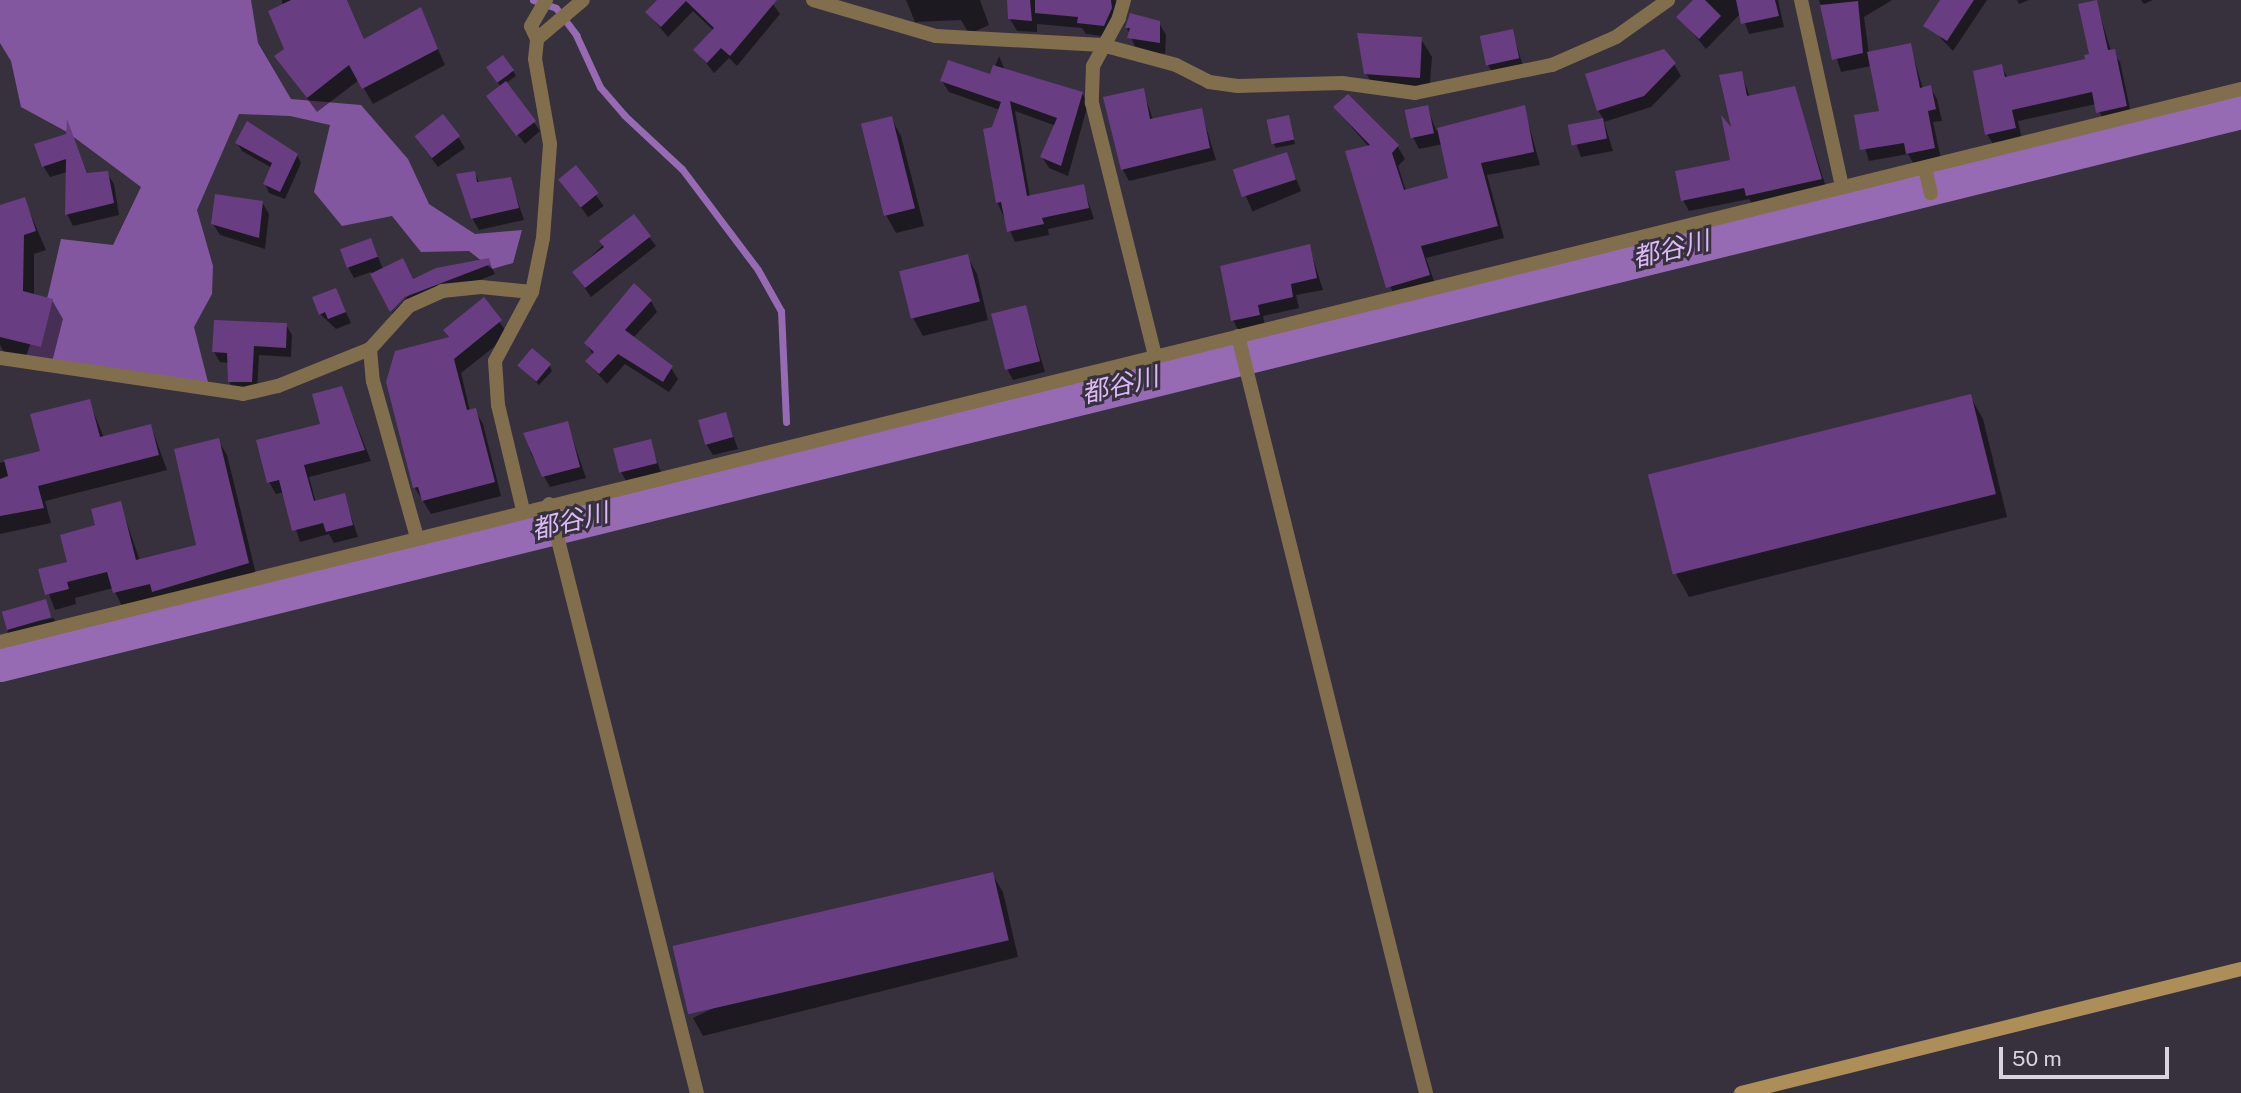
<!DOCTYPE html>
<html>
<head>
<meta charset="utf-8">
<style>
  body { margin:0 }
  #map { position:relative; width:2241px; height:1093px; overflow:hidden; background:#37303d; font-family:"Public Sans","Noto Sans JP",sans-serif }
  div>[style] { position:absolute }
  .forest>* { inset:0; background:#8357a0 }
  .shadow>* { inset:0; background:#0007; transform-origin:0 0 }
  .stream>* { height:7px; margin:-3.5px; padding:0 3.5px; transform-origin:3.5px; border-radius:3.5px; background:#976ab4 }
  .river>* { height:40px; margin:-20px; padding:0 20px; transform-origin:20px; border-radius:20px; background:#976ab4 }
  .building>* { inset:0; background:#683d82; transform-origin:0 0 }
  .street>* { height:14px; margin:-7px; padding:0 7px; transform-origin:7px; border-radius:7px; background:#816e4d }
  .secondary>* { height:14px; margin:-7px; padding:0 7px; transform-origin:7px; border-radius:7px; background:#ad8e58 }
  span { translate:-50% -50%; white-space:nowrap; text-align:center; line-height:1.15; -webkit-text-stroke:6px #37303d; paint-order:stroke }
  .water-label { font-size:26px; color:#dbb9f4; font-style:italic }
  .scale { position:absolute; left:1999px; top:1047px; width:170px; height:32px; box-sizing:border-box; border:4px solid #d8d3dc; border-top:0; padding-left:9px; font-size:21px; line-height:24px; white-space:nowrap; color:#d8d3dc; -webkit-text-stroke:5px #37303d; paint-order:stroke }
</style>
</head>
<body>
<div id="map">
  <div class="forest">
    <i style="clip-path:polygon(0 0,251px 0,258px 43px,291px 99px,361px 105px,408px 159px,429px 204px,475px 234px,522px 230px,513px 263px,492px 269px,469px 251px,421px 252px,392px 216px,342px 226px,314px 192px,330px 125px,290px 116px,239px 114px,197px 210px,213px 266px,212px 294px,194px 327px,210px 390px,25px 359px,48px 295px,61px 239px,113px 245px,141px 187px,67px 132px,21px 107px,11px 61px,0 43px)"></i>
  </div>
  <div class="shadow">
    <i style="clip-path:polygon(282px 0,347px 0,365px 41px,420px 9px,445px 65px,373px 104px,359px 80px,317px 112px,277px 57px,287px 49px)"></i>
    <i style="clip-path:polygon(660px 0,770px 0,780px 14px,737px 66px,729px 58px,714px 73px,696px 50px,714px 31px,693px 11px,668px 37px,648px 13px)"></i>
    <i style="clip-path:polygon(906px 0,980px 0,989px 25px,969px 34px,961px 20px,915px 22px)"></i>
    <i style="clip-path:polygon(1008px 0,1115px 0,1118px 4px,1110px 37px,1086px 34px,1082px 28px,1037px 24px,1037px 32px,1017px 31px,1010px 19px)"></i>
    <i style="clip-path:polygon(1695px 0,1778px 0,1784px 27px,1749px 34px,1741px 13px,1706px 49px,1679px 17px)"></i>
    <i style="clip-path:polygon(1819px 0,1892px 0,1864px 17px,1869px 54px,1910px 45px,1923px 89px,1930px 87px,1937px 99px,1942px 121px,1933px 122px,1941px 159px,1914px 164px,1908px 154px,1869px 161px,1856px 117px,1881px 112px,1871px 66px,1841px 72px)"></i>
    <i style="clip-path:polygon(1942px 0,1987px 0,1953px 51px,1936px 33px)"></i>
    <i style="clip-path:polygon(2017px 0,2029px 0,2019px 4px)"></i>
    <i style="clip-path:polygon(2141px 0,2153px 0,2144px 4px)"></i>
    <i style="clip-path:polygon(2096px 2px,2111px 51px,2120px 62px,2132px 118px,2105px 124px,2096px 104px,2018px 121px,2022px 140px,1994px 146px,1987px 134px,2001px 66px,2008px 78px,2087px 61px,2092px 55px)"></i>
    <i style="clip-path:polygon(1159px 23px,1166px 35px,1165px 54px,1136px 49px,1127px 28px)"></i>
    <i style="clip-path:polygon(1512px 31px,1524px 69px,1494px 76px,1488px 65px)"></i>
    <i style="clip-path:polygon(1421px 39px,1432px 57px,1429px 95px,1376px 91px,1366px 73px)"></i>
    <i style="clip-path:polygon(999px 56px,1014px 93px,1082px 93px,1088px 104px,1068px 176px,1049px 168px,1042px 157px,1056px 126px,1015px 111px,1030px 197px,1083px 186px,1094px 219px,1048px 229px,1049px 235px,1015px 242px,997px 202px,993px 129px,1000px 110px,949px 92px,942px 81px,991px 77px)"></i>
    <i style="clip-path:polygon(1674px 64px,1681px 76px,1651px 107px,1604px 122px,1613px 151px,1581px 157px,1570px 127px,1604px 120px,1598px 110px)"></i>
    <i style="clip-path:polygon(513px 71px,516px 76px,506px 83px,540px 131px,525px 144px,488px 97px,501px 87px,491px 73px)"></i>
    <i style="clip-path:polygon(1741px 73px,1750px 97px,1794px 88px,1827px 190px,1754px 207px,1749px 199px,1689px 211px,1683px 200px,1732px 161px)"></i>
    <i style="clip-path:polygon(1143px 90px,1153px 120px,1201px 110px,1216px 160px,1129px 181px,1123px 170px)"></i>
    <i style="clip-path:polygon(1348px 96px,1398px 147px,1405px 159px,1398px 166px,1406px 191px,1450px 179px,1443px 144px,1419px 149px,1413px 137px,1427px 107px,1436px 130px,1524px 107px,1540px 165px,1487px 175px,1504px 238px,1426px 258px,1436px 287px,1395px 300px,1347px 153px,1369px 147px,1335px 108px)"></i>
    <i style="clip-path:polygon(1288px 117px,1295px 144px,1276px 148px,1273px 143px)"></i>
    <i style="clip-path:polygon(891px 118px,901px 136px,924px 226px,896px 233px,886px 215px)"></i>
    <i style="clip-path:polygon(68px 126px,88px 174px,107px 173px,114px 184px,119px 215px,73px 226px,67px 214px,67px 172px,50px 177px,43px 166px,68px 135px)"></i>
    <i style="clip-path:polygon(458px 137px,465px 148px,438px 167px,423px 147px)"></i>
    <i style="clip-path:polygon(237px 143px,297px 155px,301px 163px,285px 199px,269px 193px,265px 184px,272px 168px,242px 151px)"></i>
    <i style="left:1286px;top:155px;width:39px;height:53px;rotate:67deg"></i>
    <i style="left:576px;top:168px;width:47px;height:19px;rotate:54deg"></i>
    <i style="clip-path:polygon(474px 172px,480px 184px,510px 179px,524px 220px,479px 230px,472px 218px)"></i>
    <i style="clip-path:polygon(24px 199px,46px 250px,34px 254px,34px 295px,52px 300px,63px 319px,51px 366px,5px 354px,0 345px,0 207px)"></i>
    <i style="clip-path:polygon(262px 202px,269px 214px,265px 249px,220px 235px,213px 224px)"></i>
    <i style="clip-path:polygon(633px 216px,656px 246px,591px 297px,574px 273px)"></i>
    <i style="clip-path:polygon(371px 240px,383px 269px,413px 281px,488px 260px,495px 274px,411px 307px,397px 321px,392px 313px,412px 292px,390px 309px,371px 272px,354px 278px,348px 267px)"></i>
    <i style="clip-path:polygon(1309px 246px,1323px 290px,1296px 295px,1299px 308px,1263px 316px,1265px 326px,1239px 332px,1233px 320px)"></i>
    <i style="clip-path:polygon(967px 256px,977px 274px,988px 320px,923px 336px,913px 318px)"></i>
    <i style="clip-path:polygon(483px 300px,509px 335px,461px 373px,470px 411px,475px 410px,483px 424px,501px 496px,431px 514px,415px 488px,450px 339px,445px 331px)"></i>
    <i style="clip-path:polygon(651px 301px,657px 312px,633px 338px,671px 368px,678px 379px,669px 392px,625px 364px,607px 384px,587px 362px,593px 355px,586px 343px)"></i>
    <i style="clip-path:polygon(341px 302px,351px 323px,336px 329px,320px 314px)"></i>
    <i style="clip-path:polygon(1025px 307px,1045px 372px,1013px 380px,1007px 369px)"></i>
    <i style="clip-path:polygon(286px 325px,292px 335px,291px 357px,259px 355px,257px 392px,235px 392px,229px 381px,229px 363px,220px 362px,214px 352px)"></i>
    <i style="clip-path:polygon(519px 365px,549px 365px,552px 371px,539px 385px)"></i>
    <i style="clip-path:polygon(342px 389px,371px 461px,309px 477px,316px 503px,344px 495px,358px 537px,334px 543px,329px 534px,300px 542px,284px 492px,276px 494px,269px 482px,322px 426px)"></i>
    <i style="clip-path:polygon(1970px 396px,1983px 419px,2007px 517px,1689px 597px,1676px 574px)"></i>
    <i style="clip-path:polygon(89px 401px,104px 438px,151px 426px,167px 470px,45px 501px,51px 523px,0 534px,0 463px,42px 452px)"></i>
    <i style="clip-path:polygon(725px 414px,738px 449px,713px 455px,706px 444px)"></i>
    <i style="clip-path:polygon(567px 423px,586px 478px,550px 487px,531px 454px,526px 434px)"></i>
    <i style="clip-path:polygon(218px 440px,227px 455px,257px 578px,123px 608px,113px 588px,75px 598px,76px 604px,55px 610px,40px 570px,69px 563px,120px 503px,140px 561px,199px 547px)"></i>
    <i style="clip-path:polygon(650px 442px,662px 475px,628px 484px,621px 472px)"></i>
    <i style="left:54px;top:618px;width:11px;height:48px;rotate:80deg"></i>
    <i style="clip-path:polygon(992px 874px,1003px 892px,1018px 957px,703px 1036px,693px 1018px)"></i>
  </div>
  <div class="stream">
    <i style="left:533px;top:0;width:24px;rotate:19deg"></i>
    <i style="left:556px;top:8px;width:34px;rotate:53deg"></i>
    <i style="left:576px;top:35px;width:57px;rotate:65.2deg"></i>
    <i style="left:600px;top:87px;width:37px;rotate:49deg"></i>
    <i style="left:624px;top:115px;width:79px;rotate:43deg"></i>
    <i style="left:682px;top:169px;width:126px;rotate:53deg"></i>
    <i style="left:758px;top:270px;width:47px;rotate:60.7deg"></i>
    <i style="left:781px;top:311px;width:111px;rotate:87.4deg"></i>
  </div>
  <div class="river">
    <i style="left:0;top:662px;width:2308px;rotate:-13.86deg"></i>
  </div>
  <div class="building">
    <i style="clip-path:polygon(291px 0,347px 0,364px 39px,421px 7px,438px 49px,362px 89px,349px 65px,307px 98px,274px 56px,284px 49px,268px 11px)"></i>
    <i style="clip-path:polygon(657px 0,777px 0,730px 56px,721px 48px,707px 63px,693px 50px,714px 28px,686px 1px,661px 27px,645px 12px)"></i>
    <i style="clip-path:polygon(1007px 0,1030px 0,1032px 21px,1008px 19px)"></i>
    <i style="clip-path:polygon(1035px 0,1111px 0,1112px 8px,1104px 26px,1077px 23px,1078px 17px,1035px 13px)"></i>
    <i style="clip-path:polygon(1693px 0,1705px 0,1721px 16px,1699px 39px,1676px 17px)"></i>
    <i style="clip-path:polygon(1736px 0,1775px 0,1779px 16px,1741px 24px)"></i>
    <i style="clip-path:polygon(1940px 0,1974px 0,1947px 41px,1923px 26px)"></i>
    <i style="clip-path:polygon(2097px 0,2108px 50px,2115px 49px,2127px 106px,2096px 113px,2092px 92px,2012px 110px,2016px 128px,1985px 135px,1973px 71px,2002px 64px,2005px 77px,2085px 59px,2084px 55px,2089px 54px,2078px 4px)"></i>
    <i style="clip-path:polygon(1858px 1px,1863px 53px,1832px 60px,1820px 5px)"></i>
    <i style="clip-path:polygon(1130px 13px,1160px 21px,1160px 43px,1127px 38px,1130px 28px,1125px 28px)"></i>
    <i style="left:1513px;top:29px;width:30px;height:34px;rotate:78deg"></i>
    <i style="clip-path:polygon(1357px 33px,1422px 37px,1420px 78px,1364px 74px)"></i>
    <i style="clip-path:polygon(1911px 43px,1920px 88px,1931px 85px,1936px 109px,1928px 111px,1935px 148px,1906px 154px,1904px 143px,1860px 150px,1854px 115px,1879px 111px,1867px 52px)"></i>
    <i style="clip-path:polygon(1664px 49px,1676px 63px,1644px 96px,1597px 111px,1585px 74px)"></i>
    <i style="left:503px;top:55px;width:19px;height:21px;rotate:54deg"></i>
    <i style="clip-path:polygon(948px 60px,990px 74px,993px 65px,1083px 92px,1061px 166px,1040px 157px,1057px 118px,1010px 101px,1027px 196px,1084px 184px,1089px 208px,1042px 218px,1044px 224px,1007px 232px,1001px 202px,996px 203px,983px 129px,992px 127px,1001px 102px,940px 81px)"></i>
    <i style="clip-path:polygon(1742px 71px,1747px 96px,1795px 86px,1822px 179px,1746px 196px,1744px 188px,1681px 201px,1675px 171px,1730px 160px,1721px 115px,1731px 127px,1719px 75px)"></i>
    <i style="left:506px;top:81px;width:50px;height:25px;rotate:53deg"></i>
    <i style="clip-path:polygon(1144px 88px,1150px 119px,1202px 108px,1210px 148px,1121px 170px,1103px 97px)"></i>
    <i style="clip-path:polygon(1348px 94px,1399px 145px,1392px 153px,1404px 190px,1448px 178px,1437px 128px,1525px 105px,1534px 152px,1481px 163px,1498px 226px,1421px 246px,1430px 275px,1386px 288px,1345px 151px,1370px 145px,1333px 107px)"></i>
    <i style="left:1428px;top:105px;width:29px;height:24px;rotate:78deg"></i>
    <i style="left:443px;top:114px;width:28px;height:36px;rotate:52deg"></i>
    <i style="left:1289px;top:115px;width:25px;height:23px;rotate:78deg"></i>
    <i style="left:892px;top:116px;width:95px;height:32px;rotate:76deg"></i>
    <i style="left:1603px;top:118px;width:21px;height:36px;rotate:79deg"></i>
    <i style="clip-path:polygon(67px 119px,87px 173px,108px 171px,114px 203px,65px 215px,66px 159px,42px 167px,34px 144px,66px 134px)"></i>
    <i style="clip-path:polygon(247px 121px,298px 154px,280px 192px,263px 184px,272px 163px,235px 143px)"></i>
    <i style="left:1287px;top:152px;width:29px;height:57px;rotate:72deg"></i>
    <i style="left:576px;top:165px;width:36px;height:23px;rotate:51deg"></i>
    <i style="clip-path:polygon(475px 171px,477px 182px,511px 177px,519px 208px,471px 219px,456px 174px)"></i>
    <i style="clip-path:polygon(215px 194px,263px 201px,259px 238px,211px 224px)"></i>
    <i style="clip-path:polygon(25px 197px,36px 231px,24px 235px,23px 291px,53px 299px,41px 347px,0 337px,0 205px)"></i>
    <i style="clip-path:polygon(634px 214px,651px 236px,585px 288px,572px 272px,604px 247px,599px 241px)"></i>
    <i style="left:371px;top:238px;width:20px;height:33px;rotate:70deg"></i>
    <i style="clip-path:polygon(1310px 244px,1317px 278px,1291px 284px,1293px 297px,1258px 305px,1260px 315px,1231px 321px,1220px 266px)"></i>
    <i style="left:968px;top:254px;width:49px;height:71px;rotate:76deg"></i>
    <i style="clip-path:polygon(403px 258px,413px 279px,436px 268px,489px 258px,491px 264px,405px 297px,390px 312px,370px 274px)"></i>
    <i style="clip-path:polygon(634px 283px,652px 300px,625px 330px,673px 366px,663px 382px,618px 354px,599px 374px,585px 361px,594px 352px,584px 343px)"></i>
    <i style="clip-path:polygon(336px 288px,346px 312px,328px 319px,325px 312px,319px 315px,312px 297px)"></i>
    <i style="clip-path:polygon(484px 297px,502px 320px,454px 359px,467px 410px,476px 408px,495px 482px,422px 501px,418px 487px,413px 488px,386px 382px,395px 351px,449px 337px,443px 330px)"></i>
    <i style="left:1026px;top:305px;width:58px;height:36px;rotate:76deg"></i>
    <i style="clip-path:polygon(214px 320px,287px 323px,286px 348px,254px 346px,252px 382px,228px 382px,227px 353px,212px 352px)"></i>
    <i style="left:532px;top:348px;width:25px;height:23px;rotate:40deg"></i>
    <i style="clip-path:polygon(342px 386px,365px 450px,304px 465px,314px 501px,345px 493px,353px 525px,326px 532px,323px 523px,292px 531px,279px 480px,267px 483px,256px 440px,320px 424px,312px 394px)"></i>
    <i style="left:1971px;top:394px;width:103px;height:333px;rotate:76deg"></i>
    <i style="clip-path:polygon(90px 399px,100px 437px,151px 424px,159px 455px,38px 486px,44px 508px,0 516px,0 479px,8px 476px,4px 460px,40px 451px,30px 414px)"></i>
    <i style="left:726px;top:412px;width:26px;height:29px;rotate:74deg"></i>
    <i style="clip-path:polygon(568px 421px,580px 467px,542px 477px,523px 433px)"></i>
    <i style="clip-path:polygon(219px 438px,249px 563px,152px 592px,150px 584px,113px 593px,107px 572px,67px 582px,69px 589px,45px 595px,38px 569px,67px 562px,60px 535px,95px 525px,91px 509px,121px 501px,136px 560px,196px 545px,174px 449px)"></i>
    <i style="left:651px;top:439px;width:25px;height:39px;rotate:76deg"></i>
    <i style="left:46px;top:599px;width:19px;height:46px;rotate:74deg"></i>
    <i style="left:993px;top:872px;width:70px;height:329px;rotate:77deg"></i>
  </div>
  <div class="street">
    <i style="left:813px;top:0;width:128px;rotate:16.3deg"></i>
    <i style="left:936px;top:36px;width:166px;rotate:3.1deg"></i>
    <i style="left:1102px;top:45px;width:77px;rotate:15.1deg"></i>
    <i style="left:1176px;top:65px;width:37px;rotate:27deg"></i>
    <i style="left:1209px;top:82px;width:29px;rotate:8deg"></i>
    <i style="left:1238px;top:86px;width:104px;rotate:-1.7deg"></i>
    <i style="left:1342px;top:83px;width:74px;rotate:7.8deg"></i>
    <i style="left:1415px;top:93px;width:140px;rotate:-11.6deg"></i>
    <i style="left:1552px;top:65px;width:70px;rotate:-23.6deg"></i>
    <i style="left:1616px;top:37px;width:64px;rotate:-35.4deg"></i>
    <i style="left:1124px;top:0;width:19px;rotate:106deg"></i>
    <i style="left:1119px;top:18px;width:55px;rotate:118.4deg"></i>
    <i style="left:1093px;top:66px;width:37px;rotate:92deg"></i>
    <i style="left:1092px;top:103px;width:261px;rotate:76deg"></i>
    <i style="left:1801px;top:0;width:191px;rotate:77.6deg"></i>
    <i style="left:537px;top:39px;width:60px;rotate:-40.3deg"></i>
    <i style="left:1925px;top:168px;width:26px;rotate:77deg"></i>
    <i style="left:1238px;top:336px;width:780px;rotate:76.05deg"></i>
    <i style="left:370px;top:349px;width:32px;rotate:85deg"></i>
    <i style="left:373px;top:381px;width:163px;rotate:74.3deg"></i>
    <i style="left:0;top:358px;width:246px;rotate:8.4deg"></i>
    <i style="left:243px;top:394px;width:36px;rotate:-13deg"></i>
    <i style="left:278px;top:386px;width:99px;rotate:-21.9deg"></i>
    <i style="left:370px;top:349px;width:58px;rotate:-47.8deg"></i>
    <i style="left:409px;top:306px;width:36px;rotate:-24deg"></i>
    <i style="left:442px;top:291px;width:39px;rotate:-6deg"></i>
    <i style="left:481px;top:287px;width:51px;rotate:5.6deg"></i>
    <i style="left:549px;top:504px;width:607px;rotate:75.9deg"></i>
    <i style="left:523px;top:510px;width:108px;rotate:-103.4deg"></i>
    <i style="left:498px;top:405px;width:44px;rotate:-93.9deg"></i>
    <i style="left:495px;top:361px;width:78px;rotate:-61.8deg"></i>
    <i style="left:532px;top:292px;width:55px;rotate:-78.5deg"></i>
    <i style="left:543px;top:238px;width:94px;rotate:-85.7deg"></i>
    <i style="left:550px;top:144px;width:86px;rotate:-100deg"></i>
    <i style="left:535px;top:59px;width:20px;rotate:-84deg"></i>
    <i style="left:537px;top:39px;width:14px;rotate:-115deg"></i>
    <i style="left:531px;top:26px;width:30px;rotate:-60deg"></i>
    <i style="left:0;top:642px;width:2308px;rotate:-13.86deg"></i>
  </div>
  <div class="secondary">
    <i style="left:1741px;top:1093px;width:515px;rotate:-13.93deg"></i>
  </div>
  <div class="water-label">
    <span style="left:1671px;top:249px;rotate:-14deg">都谷川</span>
    <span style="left:1120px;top:385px;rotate:-14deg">都谷川</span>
    <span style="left:570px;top:521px;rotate:-14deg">都谷川</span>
  </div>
  <div class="scale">50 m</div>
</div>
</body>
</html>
